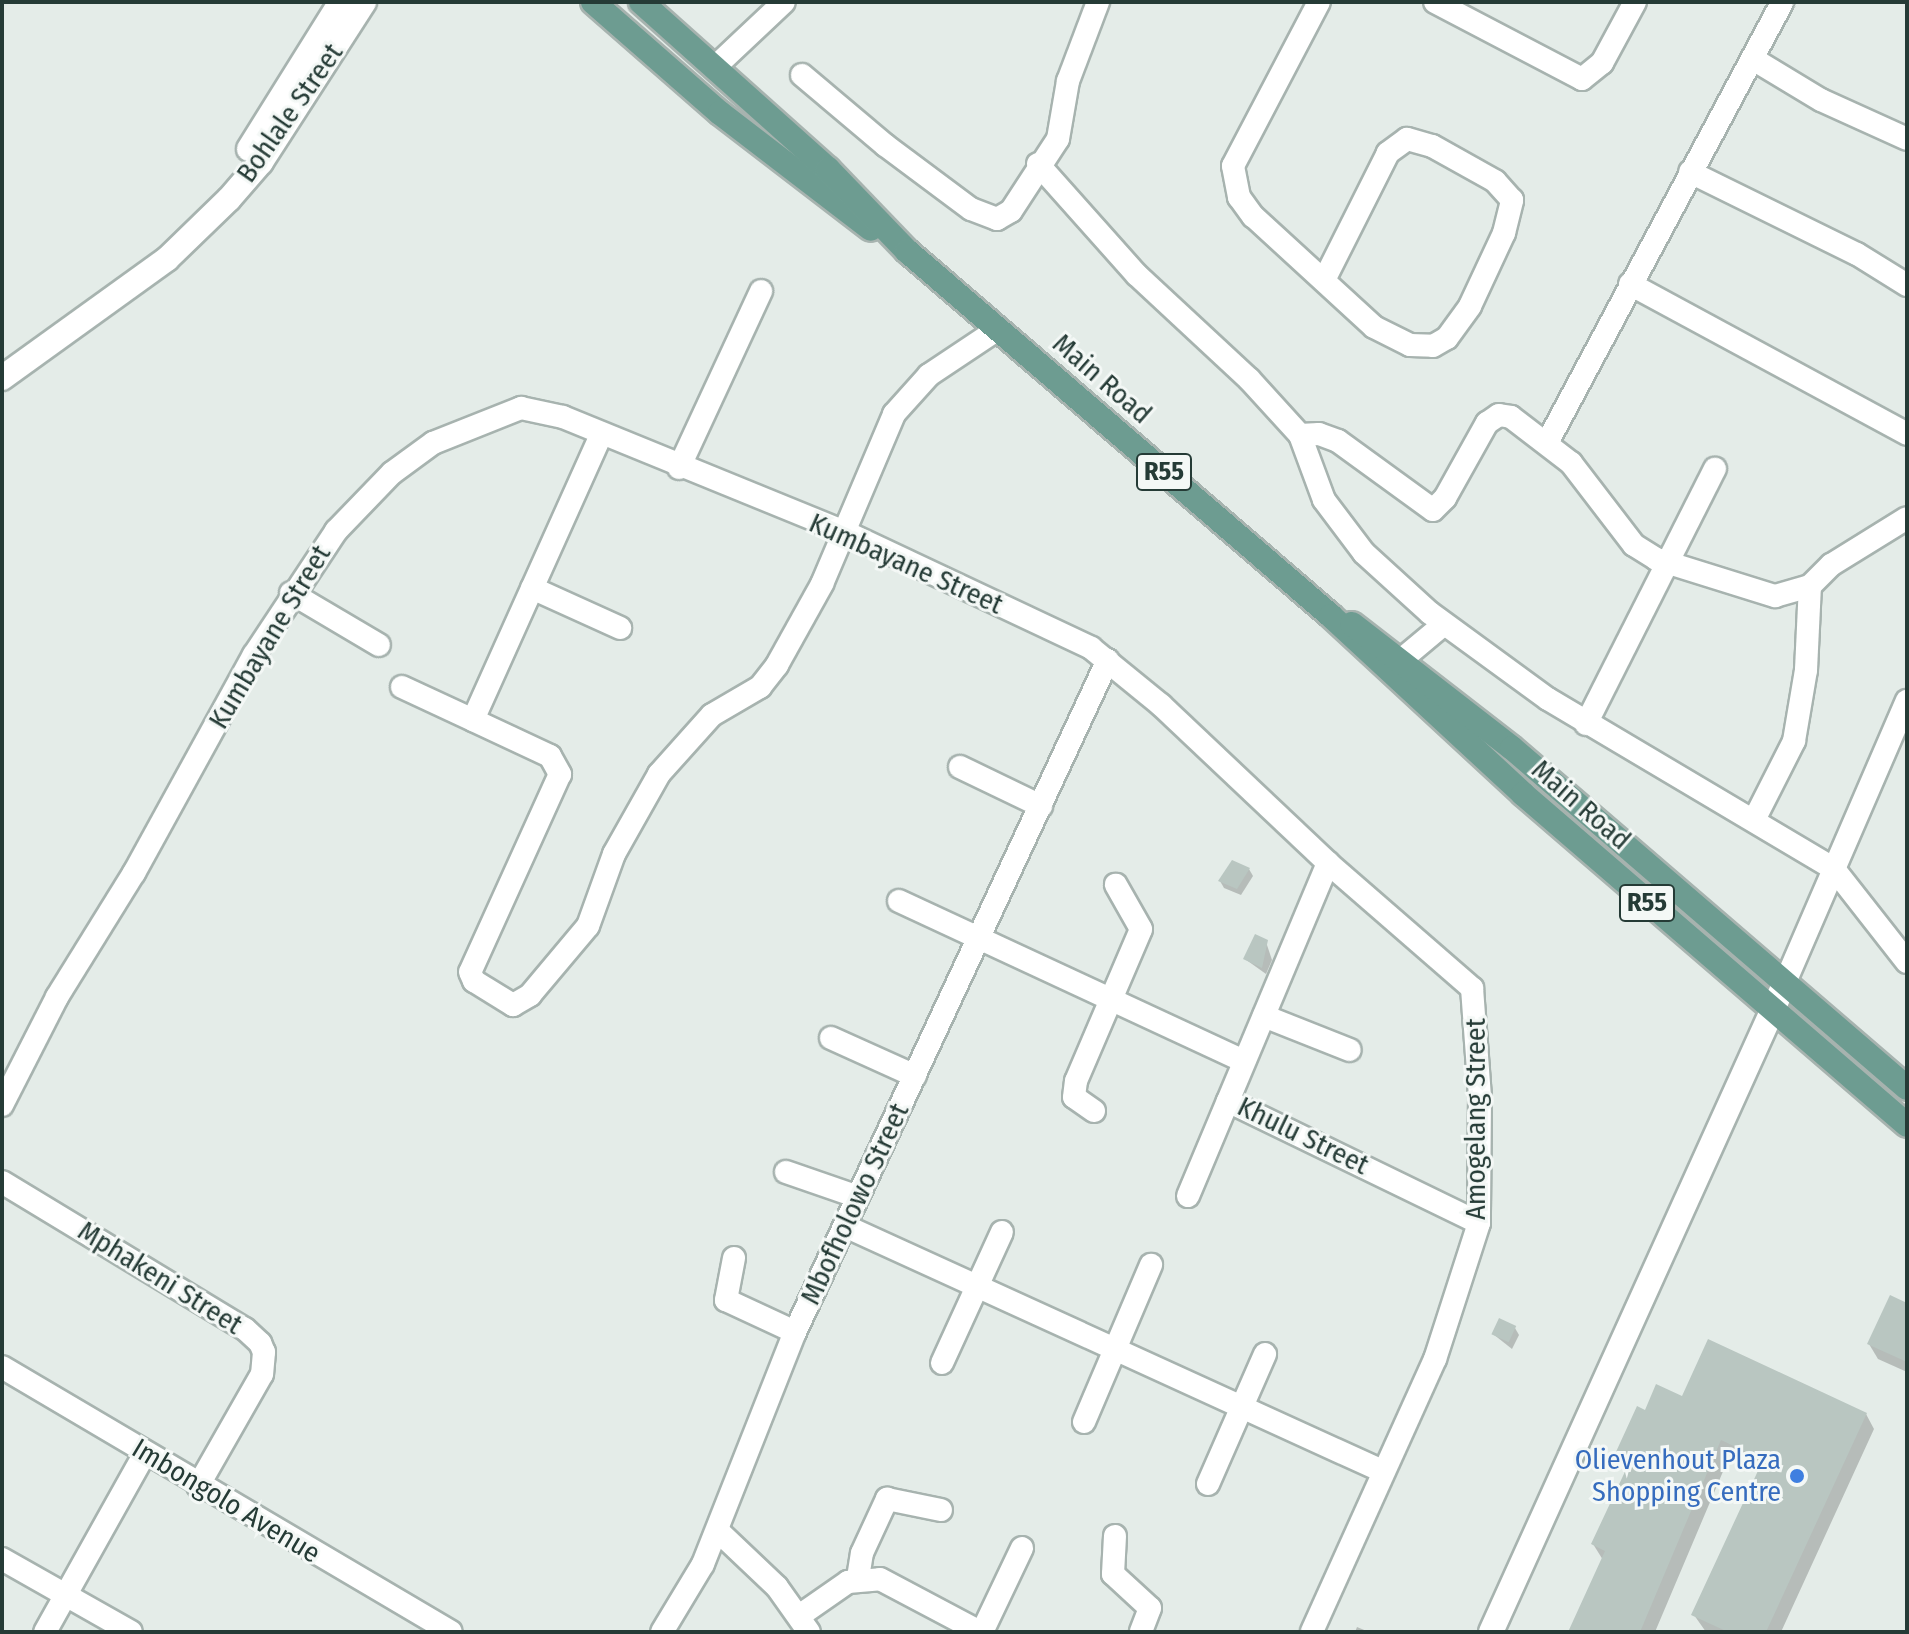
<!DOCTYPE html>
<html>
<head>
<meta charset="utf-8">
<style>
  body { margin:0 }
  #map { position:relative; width:1909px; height:1634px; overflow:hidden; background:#e4ece8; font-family:"Fira Sans Condensed",sans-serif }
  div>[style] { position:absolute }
  .shadow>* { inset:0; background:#0003 }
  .building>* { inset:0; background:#b9c6c1; transform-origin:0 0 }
  .roads { filter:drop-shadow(2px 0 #a7b3af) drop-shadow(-2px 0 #a7b3af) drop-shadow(0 2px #a7b3af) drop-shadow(0 -2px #a7b3af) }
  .street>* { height:22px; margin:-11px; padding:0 11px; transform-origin:11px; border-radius:11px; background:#fff }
  .secondary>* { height:24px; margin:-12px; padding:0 12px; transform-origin:12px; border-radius:12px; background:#fff }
  .primary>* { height:24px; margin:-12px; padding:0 12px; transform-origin:12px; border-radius:12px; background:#6d9c91 }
  .dots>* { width:22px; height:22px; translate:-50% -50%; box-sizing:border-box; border:4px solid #f4f8f6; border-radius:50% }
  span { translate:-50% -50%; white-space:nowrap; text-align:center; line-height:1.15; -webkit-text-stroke:6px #f4f8f6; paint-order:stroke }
  .shield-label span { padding:2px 6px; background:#f4f8f6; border:2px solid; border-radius:6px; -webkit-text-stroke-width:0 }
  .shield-label { font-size:26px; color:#253b36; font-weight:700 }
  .street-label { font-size:28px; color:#253b36 }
  .shop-label { font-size:28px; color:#366cbe }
  .right { translate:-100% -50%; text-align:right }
  .frame { position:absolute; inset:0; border:4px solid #253b36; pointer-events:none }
</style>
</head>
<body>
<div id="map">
  <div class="shadow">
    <i style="clip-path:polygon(1249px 869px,1253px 876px,1241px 895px,1224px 888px,1220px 881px)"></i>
    <i style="clip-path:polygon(1266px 942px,1272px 960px,1266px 974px,1245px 959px)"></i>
    <i style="clip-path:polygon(1907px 1305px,1907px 1372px,1878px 1359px,1869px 1344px)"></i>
    <i style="clip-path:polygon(1515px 1328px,1519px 1335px,1512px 1349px,1493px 1334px)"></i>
    <i style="clip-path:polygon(1683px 1398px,1866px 1414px,1874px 1429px,1781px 1632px,1706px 1632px,1694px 1615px,1761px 1469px,1730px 1455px,1655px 1632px,1570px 1632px,1603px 1560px,1593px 1544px,1628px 1470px,1617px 1454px,1646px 1412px)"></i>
    <i style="clip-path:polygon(1357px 1627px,1369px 1632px,1355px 1632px)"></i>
  </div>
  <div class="building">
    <i style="clip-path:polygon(1232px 860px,1250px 868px,1237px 889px,1218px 881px)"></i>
    <i style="clip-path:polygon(1255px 934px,1268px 940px,1262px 968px,1243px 959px)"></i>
    <i style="clip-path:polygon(1890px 1295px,1907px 1303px,1907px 1362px,1867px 1344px)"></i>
    <i style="left:1499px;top:1318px;width:19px;height:18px;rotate:25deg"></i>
    <i style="clip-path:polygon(1708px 1339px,1867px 1413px,1766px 1632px,1728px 1632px,1691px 1615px,1763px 1460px,1721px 1440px,1640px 1632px,1568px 1632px,1605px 1551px,1591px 1544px,1630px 1461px,1615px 1454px,1637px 1406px,1645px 1410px,1656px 1384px,1682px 1396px)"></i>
  </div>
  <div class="roads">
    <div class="street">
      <i style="left:1319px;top:2px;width:185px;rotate:117.7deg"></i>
      <i style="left:1233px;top:166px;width:32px;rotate:79deg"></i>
      <i style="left:1239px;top:197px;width:24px;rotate:54deg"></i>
      <i style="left:1253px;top:216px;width:164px;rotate:42.5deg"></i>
      <i style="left:1374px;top:327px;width:40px;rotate:26.6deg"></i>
      <i style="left:1410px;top:345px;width:23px;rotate:2deg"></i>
      <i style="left:1433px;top:346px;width:16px;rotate:-30deg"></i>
      <i style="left:1447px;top:338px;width:39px;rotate:-54deg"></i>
      <i style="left:1470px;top:306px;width:81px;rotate:-65deg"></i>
      <i style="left:1504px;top:233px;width:34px;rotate:-76deg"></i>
      <i style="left:1512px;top:200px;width:25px;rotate:-132deg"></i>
      <i style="left:1495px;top:181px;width:72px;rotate:-150.9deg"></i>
      <i style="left:1432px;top:146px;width:26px;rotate:-164deg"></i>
      <i style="left:1407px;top:139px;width:24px;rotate:144deg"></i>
      <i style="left:1388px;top:153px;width:142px;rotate:116.7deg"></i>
      <i style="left:1435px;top:2px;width:166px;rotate:27.6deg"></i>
      <i style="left:1582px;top:79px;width:26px;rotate:-39deg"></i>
      <i style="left:1602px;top:63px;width:69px;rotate:-61.6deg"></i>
      <i style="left:1753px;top:59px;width:79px;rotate:31.1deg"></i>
      <i style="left:1821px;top:100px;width:94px;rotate:24.4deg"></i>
      <i style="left:716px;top:66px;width:93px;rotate:-43.3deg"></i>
      <i style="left:802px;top:75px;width:109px;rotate:40.1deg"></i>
      <i style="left:885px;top:145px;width:107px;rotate:36.7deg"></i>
      <i style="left:971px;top:209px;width:28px;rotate:21deg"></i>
      <i style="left:997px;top:219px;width:16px;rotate:-30deg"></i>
      <i style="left:1011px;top:211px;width:86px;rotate:-56.9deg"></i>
      <i style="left:1058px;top:139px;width:59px;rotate:-80.2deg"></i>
      <i style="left:1068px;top:81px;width:85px;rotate:-69.2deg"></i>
      <i style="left:1038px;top:164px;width:149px;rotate:48.3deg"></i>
      <i style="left:1137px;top:275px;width:153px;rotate:42.9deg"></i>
      <i style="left:1249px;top:379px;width:76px;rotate:47.7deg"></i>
      <i style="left:1300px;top:435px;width:69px;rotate:69.7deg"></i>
      <i style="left:1324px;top:500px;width:66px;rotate:53deg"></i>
      <i style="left:1364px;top:553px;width:89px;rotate:42.3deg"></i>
      <i style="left:1430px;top:613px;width:146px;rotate:36.1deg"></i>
      <i style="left:1548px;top:699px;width:333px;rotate:30.7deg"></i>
      <i style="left:1834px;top:869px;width:118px;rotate:51.9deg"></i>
      <i style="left:1690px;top:172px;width:186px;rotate:26.2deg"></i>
      <i style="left:1857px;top:254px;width:59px;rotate:31.8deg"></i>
      <i style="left:1630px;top:284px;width:315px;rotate:28.4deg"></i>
      <i style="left:601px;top:435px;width:312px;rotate:114.2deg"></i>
      <i style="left:473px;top:720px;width:85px;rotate:25.1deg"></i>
      <i style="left:550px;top:756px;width:21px;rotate:61deg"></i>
      <i style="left:560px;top:774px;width:217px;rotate:114.4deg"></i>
      <i style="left:470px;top:972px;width:10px;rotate:66deg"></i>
      <i style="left:474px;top:981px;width:46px;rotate:31.6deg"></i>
      <i style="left:513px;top:1005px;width:20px;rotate:-30deg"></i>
      <i style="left:530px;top:995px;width:90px;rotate:-50deg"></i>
      <i style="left:588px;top:926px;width:77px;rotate:-70.1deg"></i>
      <i style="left:614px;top:854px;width:92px;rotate:-60.6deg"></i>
      <i style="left:659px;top:774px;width:79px;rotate:-48.1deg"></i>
      <i style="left:712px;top:715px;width:56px;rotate:-30.3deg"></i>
      <i style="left:760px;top:687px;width:28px;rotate:-52deg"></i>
      <i style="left:777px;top:665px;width:93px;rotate:-60.9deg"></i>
      <i style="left:822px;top:584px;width:185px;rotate:-67deg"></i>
      <i style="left:894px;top:414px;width:52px;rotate:-48.1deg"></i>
      <i style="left:929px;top:375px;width:83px;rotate:-33.7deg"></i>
      <i style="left:1300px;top:435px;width:19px;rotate:-3deg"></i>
      <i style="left:1319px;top:434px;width:20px;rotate:20deg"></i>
      <i style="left:1338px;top:441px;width:117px;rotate:36deg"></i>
      <i style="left:1433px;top:510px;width:17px;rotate:-45deg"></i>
      <i style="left:1445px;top:498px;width:86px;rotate:-60.8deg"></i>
      <i style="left:1487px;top:423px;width:14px;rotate:-34deg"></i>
      <i style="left:1499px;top:415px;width:12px;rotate:9deg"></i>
      <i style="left:1511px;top:417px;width:76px;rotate:37.5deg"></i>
      <i style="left:1571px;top:463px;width:103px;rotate:52.5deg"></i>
      <i style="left:1634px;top:545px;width:26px;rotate:32deg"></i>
      <i style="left:1656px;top:559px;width:125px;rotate:17.3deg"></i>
      <i style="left:1775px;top:596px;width:36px;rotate:-16deg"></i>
      <i style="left:1810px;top:586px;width:30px;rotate:-45deg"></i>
      <i style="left:1831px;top:565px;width:89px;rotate:-31.7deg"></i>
      <i style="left:1548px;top:441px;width:497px;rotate:-61.9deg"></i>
      <i style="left:679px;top:468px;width:195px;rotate:-65.1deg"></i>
      <i style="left:532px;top:588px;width:97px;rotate:24.4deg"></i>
      <i style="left:291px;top:593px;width:102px;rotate:30.6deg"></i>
      <i style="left:1401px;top:660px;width:56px;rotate:-39.9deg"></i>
      <i style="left:402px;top:687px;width:78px;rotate:24.9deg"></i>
      <i style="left:1586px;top:724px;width:286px;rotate:-63.2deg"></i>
      <i style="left:960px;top:767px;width:90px;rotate:25.7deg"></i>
      <i style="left:1754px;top:820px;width:89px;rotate:-63.1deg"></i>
      <i style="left:1794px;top:741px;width:72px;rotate:-80.4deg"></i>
      <i style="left:1806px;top:670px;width:84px;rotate:-87.3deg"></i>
      <i style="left:1328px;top:863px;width:258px;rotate:112.8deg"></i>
      <i style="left:1228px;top:1101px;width:279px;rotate:25.9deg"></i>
      <i style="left:899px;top:901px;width:379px;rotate:24.9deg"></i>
      <i style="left:1783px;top:987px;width:312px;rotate:-66.6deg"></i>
      <i style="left:1264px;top:1016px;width:92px;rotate:21.6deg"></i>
      <i style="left:831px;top:1038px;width:92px;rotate:24.3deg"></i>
      <i style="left:2px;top:1105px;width:121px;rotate:-63deg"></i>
      <i style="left:57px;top:997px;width:146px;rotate:-58.2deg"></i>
      <i style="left:134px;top:873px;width:249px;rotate:-61.2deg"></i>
      <i style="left:254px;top:655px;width:149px;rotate:-56.5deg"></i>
      <i style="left:336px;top:531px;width:81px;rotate:-46deg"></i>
      <i style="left:392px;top:473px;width:51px;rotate:-36.2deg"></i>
      <i style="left:433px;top:443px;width:95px;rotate:-21.7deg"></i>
      <i style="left:521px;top:408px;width:43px;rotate:12.1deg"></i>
      <i style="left:563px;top:417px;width:305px;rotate:22.2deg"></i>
      <i style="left:845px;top:532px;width:272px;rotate:25.2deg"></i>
      <i style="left:1091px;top:648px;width:90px;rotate:39.2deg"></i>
      <i style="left:1161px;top:705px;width:230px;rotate:43.4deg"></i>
      <i style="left:1328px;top:863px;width:191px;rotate:41deg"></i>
      <i style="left:1472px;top:988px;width:110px;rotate:85.8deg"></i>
      <i style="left:1480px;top:1098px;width:125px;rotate:90.5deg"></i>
      <i style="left:1479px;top:1223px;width:143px;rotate:107.9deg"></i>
      <i style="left:1435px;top:1359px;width:299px;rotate:114.3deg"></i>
      <i style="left:1094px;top:1111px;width:24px;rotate:-145deg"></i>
      <i style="left:1074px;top:1097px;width:16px;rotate:-83deg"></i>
      <i style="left:1076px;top:1081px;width:165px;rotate:-66.8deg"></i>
      <i style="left:1141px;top:929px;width:51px;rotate:-119.6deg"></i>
      <i style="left:786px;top:1172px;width:76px;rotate:19.1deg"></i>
      <i style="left:2px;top:1182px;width:284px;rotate:31.2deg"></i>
      <i style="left:245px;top:1329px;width:21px;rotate:43deg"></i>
      <i style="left:260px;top:1343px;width:10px;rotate:66deg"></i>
      <i style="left:264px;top:1352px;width:22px;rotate:95deg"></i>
      <i style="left:262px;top:1374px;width:129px;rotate:119.7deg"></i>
      <i style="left:1188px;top:1196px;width:103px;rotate:-67.2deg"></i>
      <i style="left:845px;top:1226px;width:590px;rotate:24.52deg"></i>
      <i style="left:734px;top:1258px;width:43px;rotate:100.8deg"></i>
      <i style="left:726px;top:1300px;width:76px;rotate:24.9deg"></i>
      <i style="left:942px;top:1363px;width:144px;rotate:-65.4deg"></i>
      <i style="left:2px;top:1367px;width:521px;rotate:30.55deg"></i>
      <i style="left:1084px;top:1422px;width:171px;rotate:-66.9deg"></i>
      <i style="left:1208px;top:1484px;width:142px;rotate:-66.3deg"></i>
      <i style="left:718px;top:1531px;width:81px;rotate:43.5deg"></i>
      <i style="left:777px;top:1587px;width:55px;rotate:54.6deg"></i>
      <i style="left:1115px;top:1536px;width:38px;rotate:93deg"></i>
      <i style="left:1113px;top:1574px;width:50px;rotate:42.6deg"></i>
      <i style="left:1150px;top:1608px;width:26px;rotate:111deg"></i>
      <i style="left:2px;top:1559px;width:148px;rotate:29.5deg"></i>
      <i style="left:858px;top:1578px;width:25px;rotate:-81deg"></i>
      <i style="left:862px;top:1553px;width:60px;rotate:-65.2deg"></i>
      <i style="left:887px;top:1499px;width:55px;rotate:11.5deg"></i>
      <i style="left:799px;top:1616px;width:60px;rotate:-34.8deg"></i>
      <i style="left:848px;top:1582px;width:32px;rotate:-5deg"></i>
      <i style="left:880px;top:1579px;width:113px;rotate:27.9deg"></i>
      <i style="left:45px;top:1632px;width:205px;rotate:-60.8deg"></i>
      <i style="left:662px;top:1632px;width:79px;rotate:-58.9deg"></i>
      <i style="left:703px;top:1564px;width:250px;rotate:-68.4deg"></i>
      <i style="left:795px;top:1332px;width:741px;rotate:-65.03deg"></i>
      <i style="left:982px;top:1632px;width:93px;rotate:-64.5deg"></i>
    </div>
    <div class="secondary">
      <i style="left:249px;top:149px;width:173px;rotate:-58deg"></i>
      <i style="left:2px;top:378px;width:203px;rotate:-35.8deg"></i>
      <i style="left:167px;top:259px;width:86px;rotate:-44.1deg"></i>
      <i style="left:229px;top:199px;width:49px;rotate:-49.1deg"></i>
      <i style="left:261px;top:162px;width:190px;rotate:-57.2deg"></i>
      <i style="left:1491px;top:1632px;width:708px;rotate:-65.64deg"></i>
    </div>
    <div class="primary">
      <i style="left:593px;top:2px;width:169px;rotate:41.2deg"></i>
      <i style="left:720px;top:113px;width:190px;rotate:37.5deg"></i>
      <i style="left:641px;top:2px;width:251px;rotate:41.8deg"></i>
      <i style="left:828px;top:169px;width:114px;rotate:46.1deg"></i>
      <i style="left:907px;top:251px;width:559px;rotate:40.72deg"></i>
      <i style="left:1331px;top:616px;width:262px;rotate:42.8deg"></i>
      <i style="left:1523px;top:794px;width:507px;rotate:40.76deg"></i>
      <i style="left:1352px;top:624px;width:202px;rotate:37.8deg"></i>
      <i style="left:1512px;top:748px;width:521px;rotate:40.72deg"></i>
    </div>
  </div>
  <div class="dots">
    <i style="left:1797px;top:1476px;background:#3f7fe0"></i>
  </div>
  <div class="shield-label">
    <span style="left:1164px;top:472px">R55</span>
    <span style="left:1647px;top:903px">R55</span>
  </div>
  <div class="street-label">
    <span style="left:290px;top:113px;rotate:-55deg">Bohlale Street</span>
    <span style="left:1102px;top:379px;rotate:41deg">Main Road</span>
    <span style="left:906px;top:564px;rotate:24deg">Kumbayane Street</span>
    <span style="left:270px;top:637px;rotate:-59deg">Kumbayane Street</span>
    <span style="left:1581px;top:805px;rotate:41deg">Main Road</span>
    <span style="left:1476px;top:1119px;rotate:-90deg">Amogelang Street</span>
    <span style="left:1303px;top:1136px;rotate:26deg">Khulu Street</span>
    <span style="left:855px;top:1204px;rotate:-65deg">Mbofholowo Street</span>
    <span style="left:160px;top:1278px;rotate:32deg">Mphakeni Street</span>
    <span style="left:226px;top:1501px;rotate:31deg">Imbongolo Avenue</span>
  </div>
  <div class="shop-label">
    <span class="right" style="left:1781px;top:1476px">Olievenhout Plaza<br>Shopping Centre</span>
  </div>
  <div class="frame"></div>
</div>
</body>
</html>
